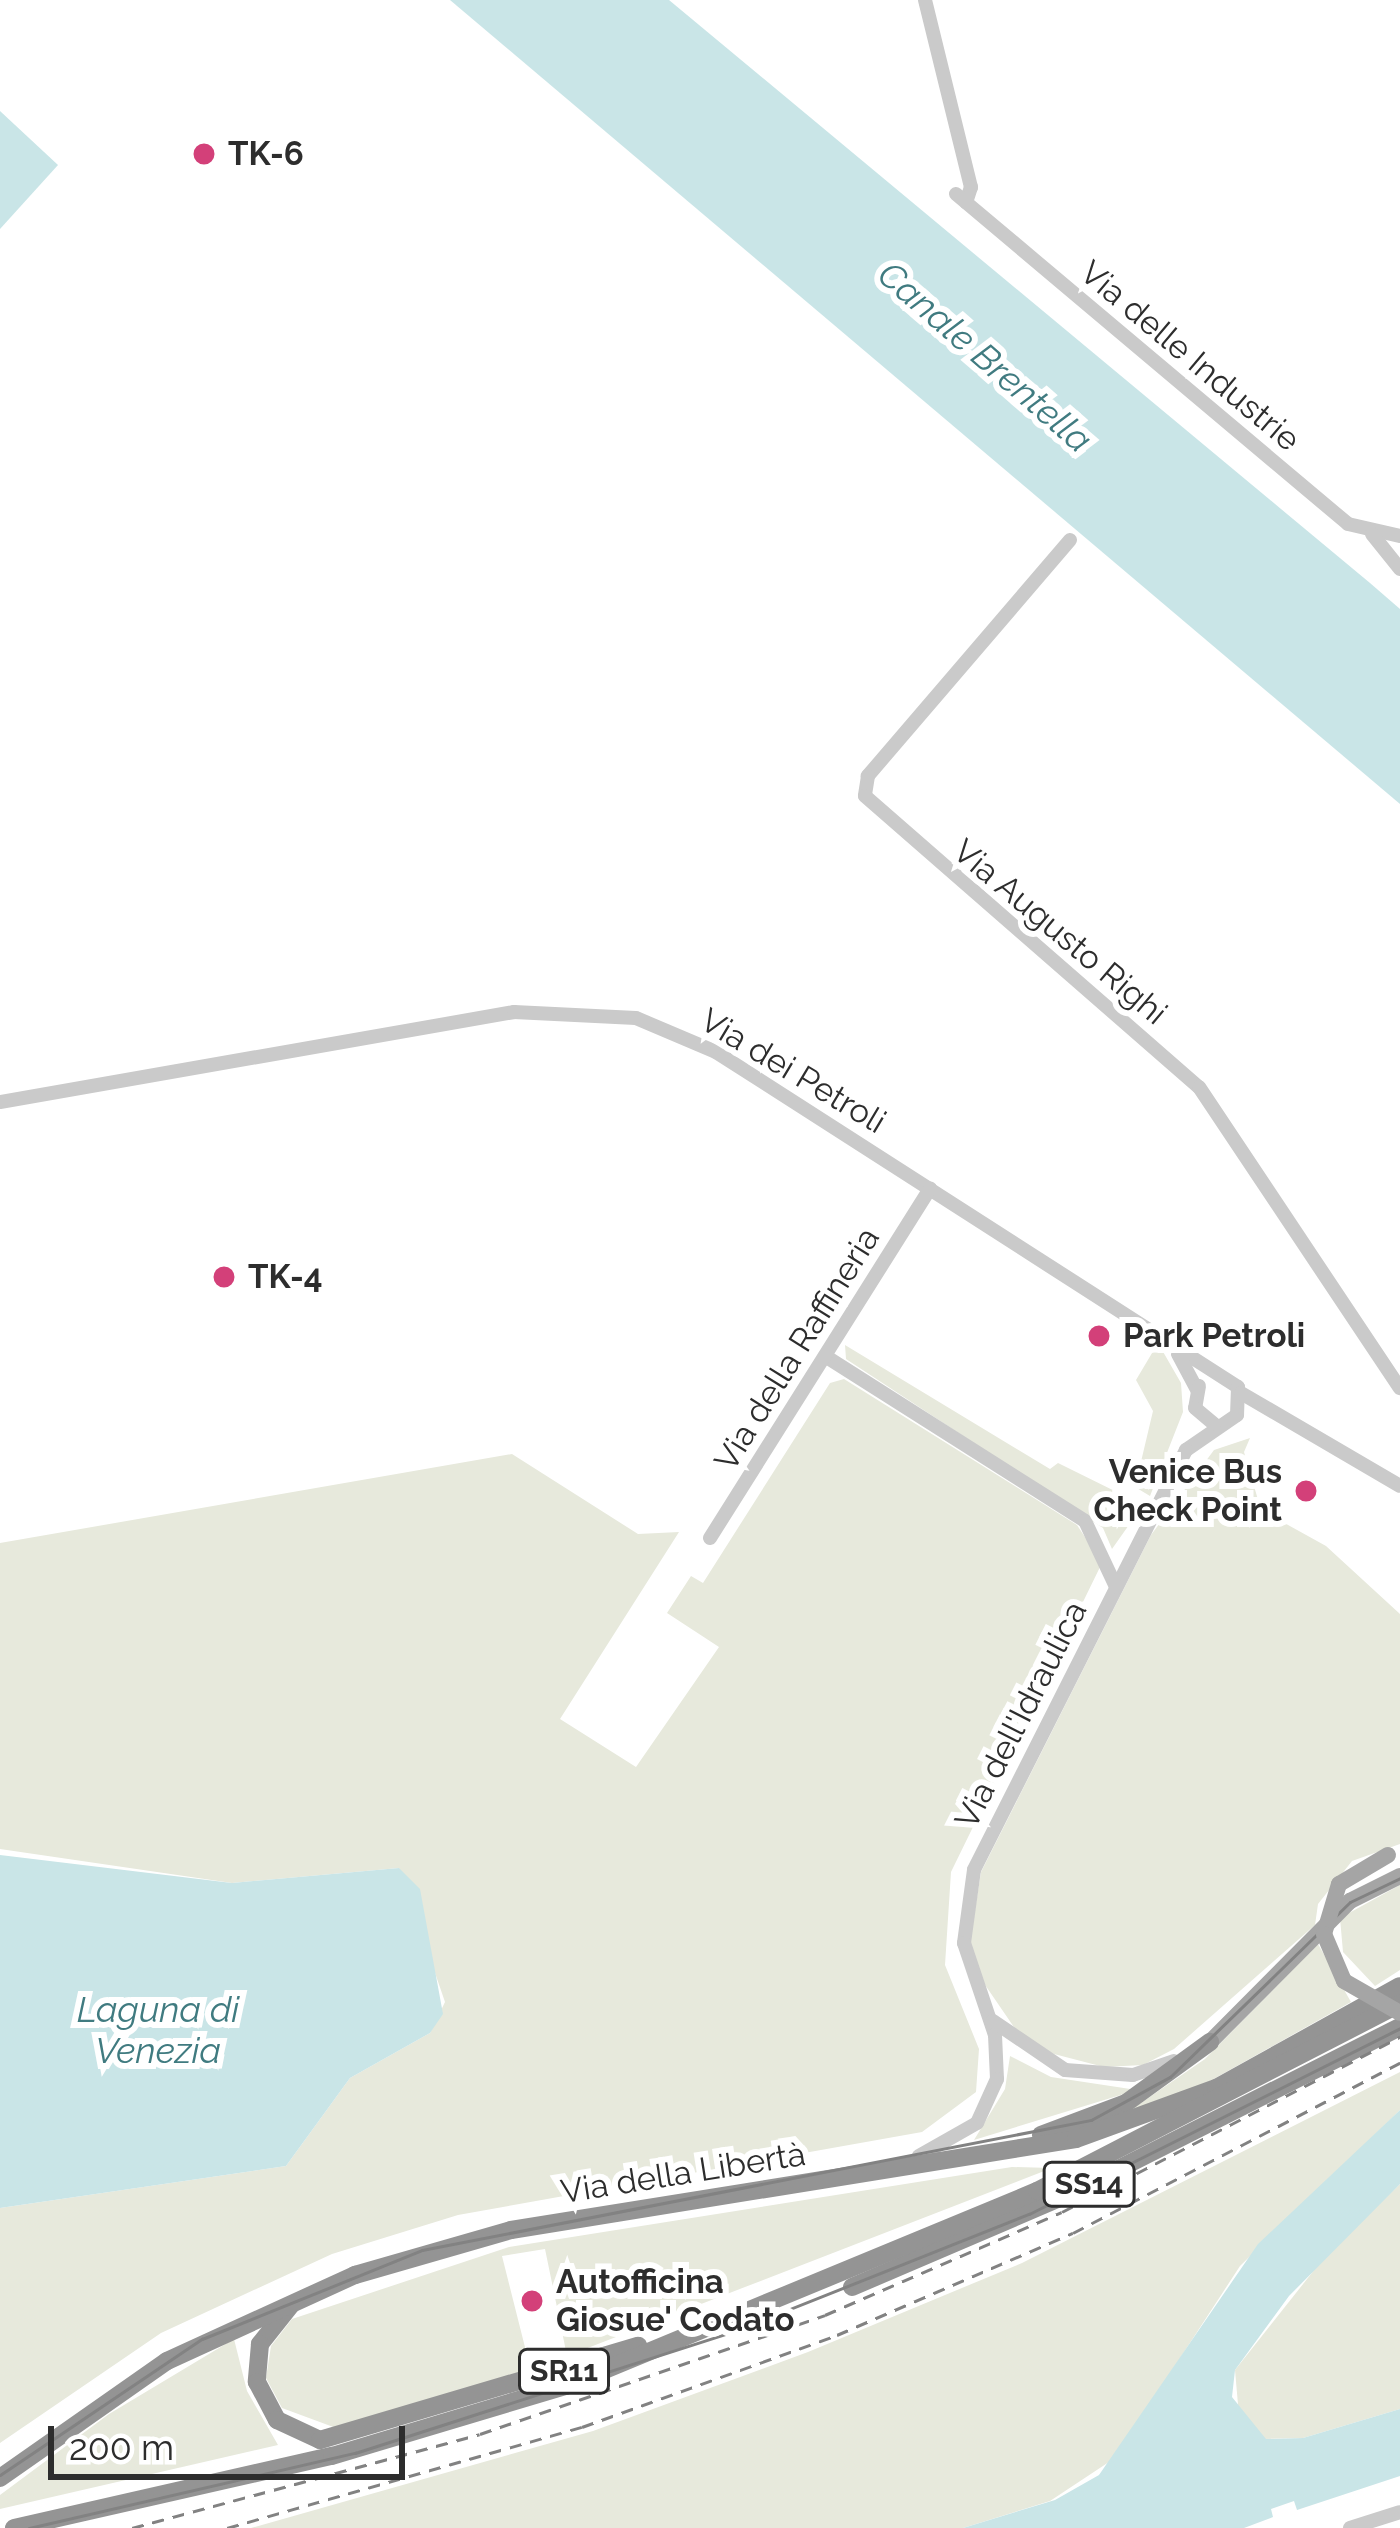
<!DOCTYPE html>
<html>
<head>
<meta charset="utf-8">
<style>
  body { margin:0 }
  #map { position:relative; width:1400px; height:2528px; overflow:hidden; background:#fff; font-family:Raleway,sans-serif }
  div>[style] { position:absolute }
  .green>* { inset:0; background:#e7e9dc }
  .water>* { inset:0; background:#c9e5e7 }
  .minor>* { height:14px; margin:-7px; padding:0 7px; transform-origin:7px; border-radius:7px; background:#cacaca }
  .major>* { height:16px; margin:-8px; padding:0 8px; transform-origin:8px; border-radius:8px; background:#a5a5a5 }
  .highway>* { height:18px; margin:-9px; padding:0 9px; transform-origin:9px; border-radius:9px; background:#949494 }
  .tram>* { height:3px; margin:-1.5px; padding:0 1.5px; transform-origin:1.5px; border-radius:1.5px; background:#828282 }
  .rail>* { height:3px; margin-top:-1.5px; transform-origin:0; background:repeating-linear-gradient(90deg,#828282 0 12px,transparent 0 21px) }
  .major-bridge>* { height:16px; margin:-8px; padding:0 8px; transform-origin:8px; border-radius:8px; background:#a5a5a5 }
  .dots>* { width:33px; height:33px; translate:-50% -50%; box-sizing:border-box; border:6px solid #fff; border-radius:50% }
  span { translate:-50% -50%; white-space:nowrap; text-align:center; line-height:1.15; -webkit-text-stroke:12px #fff; paint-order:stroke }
  .shield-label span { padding:3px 9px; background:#fff; border:3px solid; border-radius:9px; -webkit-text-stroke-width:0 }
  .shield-label { font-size:30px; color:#2d2d2d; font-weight:700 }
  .poi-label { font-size:33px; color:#2d2d2d; font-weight:700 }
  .left { translate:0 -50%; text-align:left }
  .right { translate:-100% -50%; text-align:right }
  .street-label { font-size:33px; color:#2d2d2d }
  .water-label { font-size:36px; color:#407b80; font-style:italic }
  .scale { position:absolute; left:48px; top:2426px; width:357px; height:54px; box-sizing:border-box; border:6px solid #2d2d2d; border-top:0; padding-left:15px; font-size:36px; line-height:42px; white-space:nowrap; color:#2d2d2d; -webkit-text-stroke:9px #fff; paint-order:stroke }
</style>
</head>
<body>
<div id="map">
  <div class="green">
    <i style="clip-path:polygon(1158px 1343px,1181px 1383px,1183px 1412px,1150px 1496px,1135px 1487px,1153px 1411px,1136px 1380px)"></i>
    <i style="clip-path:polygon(845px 1345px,1050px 1469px,1058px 1463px,1143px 1505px,1112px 1549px,1103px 1528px,846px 1359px)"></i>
    <i style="clip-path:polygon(844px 1379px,1077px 1525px,1102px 1563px,951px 1872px,945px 1965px,979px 2049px,976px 2092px,922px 2132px,458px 2215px,332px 2254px,161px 2333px,0 2443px,0 2208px,286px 2166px,350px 2078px,430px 2033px,445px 2002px,399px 1868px,232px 1883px,0 1849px,0 1543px,512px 1454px,638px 1534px,679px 1532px,560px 1719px,636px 1767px,719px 1647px,667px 1613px,691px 1576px,703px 1583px,830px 1383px)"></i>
    <i style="clip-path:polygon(1250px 1438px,1244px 1452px,1261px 1510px,1326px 1546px,1400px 1614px,1400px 1844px,1352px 1861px,1318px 1904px,1315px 1925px,1174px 2049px,1143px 2065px,1104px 2067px,1054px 2054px,1020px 2036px,981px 1979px,970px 1942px,981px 1872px,1151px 1535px,1214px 1450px)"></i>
    <i style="clip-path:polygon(1400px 1885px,1400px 1970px,1375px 1986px,1343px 1952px,1340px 1918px)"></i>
    <i style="clip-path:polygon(1318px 1944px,1351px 2002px,1185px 2095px,1122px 2116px,1205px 2059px)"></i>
    <i style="clip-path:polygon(1010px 2056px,1051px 2077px,1137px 2090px,974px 2140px,1005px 2089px)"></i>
    <i style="clip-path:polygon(1400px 2072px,1400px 2110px,1240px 2266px,1115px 2458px,1050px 2501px,963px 2528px,251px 2528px,593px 2431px,808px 2352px,1022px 2263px)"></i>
    <i style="clip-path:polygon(1012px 2167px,1052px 2168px,567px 2356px,545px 2249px,502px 2256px,531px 2371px,336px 2428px,282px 2408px,266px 2378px,271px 2346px,292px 2319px,509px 2247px)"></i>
    <i style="clip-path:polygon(1400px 2184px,1400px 2409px,1303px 2438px,1265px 2439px,1239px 2416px,1235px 2370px,1330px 2250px)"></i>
    <i style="clip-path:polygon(234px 2339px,247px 2391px,278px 2445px,0 2509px,0 2495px,109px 2414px)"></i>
  </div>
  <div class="water">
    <i style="clip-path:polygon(450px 0,669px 0,1370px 583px,1400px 609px,1400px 804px)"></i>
    <i style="clip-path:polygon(0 111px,58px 165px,0 229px)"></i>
    <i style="clip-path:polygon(0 1855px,232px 1883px,399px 1868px,420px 1889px,443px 2014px,430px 2033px,350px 2078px,286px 2166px,0 2208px)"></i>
    <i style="clip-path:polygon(1400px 2110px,1400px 2184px,1289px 2296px,1235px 2370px,1232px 2397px,1266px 2439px,1303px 2438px,1400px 2409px,1400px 2476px,1297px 2510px,1294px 2501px,1271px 2509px,1273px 2517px,1244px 2528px,963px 2528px,1055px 2500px,1099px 2475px,1258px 2244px)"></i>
  </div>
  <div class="minor">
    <i style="left:925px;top:0;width:193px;rotate:76.2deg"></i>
    <i style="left:971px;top:187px;width:16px;rotate:108deg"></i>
    <i style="left:956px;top:194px;width:512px;rotate:40.09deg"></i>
    <i style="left:1348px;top:524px;width:53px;rotate:13deg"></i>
    <i style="left:1372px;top:534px;width:45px;rotate:51.3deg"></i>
    <i style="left:1070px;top:540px;width:311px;rotate:130.6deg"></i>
    <i style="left:868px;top:776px;width:20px;rotate:99deg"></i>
    <i style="left:865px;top:796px;width:443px;rotate:41.1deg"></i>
    <i style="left:1199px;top:1087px;width:362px;rotate:56.3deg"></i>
    <i style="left:0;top:1102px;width:522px;rotate:-9.93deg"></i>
    <i style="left:514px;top:1012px;width:122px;rotate:2.8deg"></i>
    <i style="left:636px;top:1018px;width:87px;rotate:23deg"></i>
    <i style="left:716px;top:1052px;width:620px;rotate:32.69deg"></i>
    <i style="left:1238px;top:1387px;width:28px;rotate:92deg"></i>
    <i style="left:1237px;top:1415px;width:62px;rotate:145.5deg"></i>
    <i style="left:1186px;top:1450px;width:470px;rotate:116.8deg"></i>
    <i style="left:974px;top:1870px;width:74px;rotate:97.8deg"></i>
    <i style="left:964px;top:1943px;width:97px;rotate:71.4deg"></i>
    <i style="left:995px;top:2035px;width:44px;rotate:87.4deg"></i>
    <i style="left:997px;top:2079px;width:48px;rotate:114.4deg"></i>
    <i style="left:977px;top:2123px;width:67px;rotate:150.4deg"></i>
    <i style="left:1178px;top:1354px;width:40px;rotate:62deg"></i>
    <i style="left:825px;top:1356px;width:308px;rotate:32.4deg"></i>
    <i style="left:1085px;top:1521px;width:73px;rotate:64.8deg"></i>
    <i style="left:1199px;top:1386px;width:22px;rotate:100deg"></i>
    <i style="left:1195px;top:1408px;width:25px;rotate:40deg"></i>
    <i style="left:1241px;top:1393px;width:184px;rotate:30.3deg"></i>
    <i style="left:710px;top:1538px;width:413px;rotate:-57.8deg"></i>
    <i style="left:993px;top:2021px;width:87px;rotate:34.2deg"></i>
    <i style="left:1065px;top:2070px;width:68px;rotate:4.2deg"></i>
    <i style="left:1133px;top:2075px;width:43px;rotate:-18.9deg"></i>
    <i style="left:1350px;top:2528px;width:52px;rotate:-17.7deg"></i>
  </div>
  <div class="major">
    <i style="left:1210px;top:2042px;width:199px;rotate:-45.2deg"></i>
    <i style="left:1350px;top:1901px;width:56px;rotate:-26.6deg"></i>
  </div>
  <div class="highway">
    <i style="left:1041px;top:2135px;width:91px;rotate:-20.6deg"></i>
    <i style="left:1126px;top:2103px;width:104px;rotate:-36deg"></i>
    <i style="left:852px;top:2287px;width:236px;rotate:-23.2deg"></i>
    <i style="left:1069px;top:2194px;width:371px;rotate:-26.8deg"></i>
    <i style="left:291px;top:2305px;width:50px;rotate:128.5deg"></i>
    <i style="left:260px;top:2344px;width:38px;rotate:95deg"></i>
    <i style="left:257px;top:2382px;width:43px;rotate:62.2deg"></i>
    <i style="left:277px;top:2420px;width:47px;rotate:24.9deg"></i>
    <i style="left:320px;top:2440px;width:332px;rotate:-16.5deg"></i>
    <i style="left:0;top:2478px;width:204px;rotate:-35deg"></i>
    <i style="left:167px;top:2361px;width:207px;rotate:-24.6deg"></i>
    <i style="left:355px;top:2275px;width:162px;rotate:-16.1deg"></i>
    <i style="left:511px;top:2230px;width:572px;rotate:-9.15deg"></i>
    <i style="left:1076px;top:2139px;width:149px;rotate:-20deg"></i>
    <i style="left:1216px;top:2088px;width:210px;rotate:-29deg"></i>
    <i style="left:14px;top:2528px;width:326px;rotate:-12.8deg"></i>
    <i style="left:332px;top:2456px;width:244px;rotate:-16.7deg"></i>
    <i style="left:566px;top:2386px;width:510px;rotate:-22.49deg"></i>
    <i style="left:1037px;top:2191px;width:408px;rotate:-27.3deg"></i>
  </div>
  <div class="tram">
    <i style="left:0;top:2475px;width:244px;rotate:-34deg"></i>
    <i style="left:202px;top:2339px;width:237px;rotate:-22deg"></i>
    <i style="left:422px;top:2250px;width:682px;rotate:-11deg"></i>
    <i style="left:1091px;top:2120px;width:90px;rotate:-28.6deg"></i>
    <i style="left:1170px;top:2077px;width:251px;rotate:-44.2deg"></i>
    <i style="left:1350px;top:1902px;width:55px;rotate:-25.6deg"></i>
    <i style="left:29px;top:2528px;width:335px;rotate:-13deg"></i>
    <i style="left:355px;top:2453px;width:396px;rotate:-17.8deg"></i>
    <i style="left:732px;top:2332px;width:320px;rotate:-21.7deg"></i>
    <i style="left:1029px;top:2214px;width:415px;rotate:-26.6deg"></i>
  </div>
  <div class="rail">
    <i style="left:132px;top:2528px;width:360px;rotate:-15.1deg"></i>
    <i style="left:480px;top:2434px;width:365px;rotate:-19deg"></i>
    <i style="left:825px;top:2315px;width:258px;rotate:-23.5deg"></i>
    <i style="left:1062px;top:2212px;width:381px;rotate:-27.4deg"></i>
    <i style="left:227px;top:2528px;width:369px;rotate:-15.9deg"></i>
    <i style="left:582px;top:2427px;width:271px;rotate:-19.8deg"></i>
    <i style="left:837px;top:2335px;width:257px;rotate:-23.4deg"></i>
    <i style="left:1073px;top:2233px;width:369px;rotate:-27.5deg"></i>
  </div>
  <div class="major-bridge">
    <i style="left:1388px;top:1855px;width:57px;rotate:149.4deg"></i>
    <i style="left:1339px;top:1884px;width:52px;rotate:106.7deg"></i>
    <i style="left:1324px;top:1934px;width:51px;rotate:66.9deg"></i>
    <i style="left:1344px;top:1981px;width:64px;rotate:29.7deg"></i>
  </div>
  <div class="dots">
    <i style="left:204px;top:154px;background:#d34079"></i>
    <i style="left:224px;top:1277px;background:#d34079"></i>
    <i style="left:1099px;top:1336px;background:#d34079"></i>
    <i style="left:1306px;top:1491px;background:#d34079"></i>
    <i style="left:532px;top:2301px;background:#d34079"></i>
  </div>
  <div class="shield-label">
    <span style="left:1089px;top:2184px">SS14</span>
    <span style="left:564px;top:2371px">SR11</span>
  </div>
  <div class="poi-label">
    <span class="left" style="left:228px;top:154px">TK-6</span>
    <span class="left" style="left:248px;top:1277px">TK-4</span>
    <span class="left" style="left:1123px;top:1336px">Park Petroli</span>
    <span class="right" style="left:1282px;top:1491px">Venice Bus<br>Check Point</span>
    <span class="left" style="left:556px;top:2301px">Autofficina<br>Giosue' Codato</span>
  </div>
  <div class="street-label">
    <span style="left:1190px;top:356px;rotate:40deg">Via delle Industrie</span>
    <span style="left:1060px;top:932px;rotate:40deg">Via Augusto Righi</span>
    <span style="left:793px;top:1071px;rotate:31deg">Via dei Petroli</span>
    <span style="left:797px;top:1349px;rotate:-58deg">Via della Raffineria</span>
    <span style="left:1021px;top:1715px;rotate:-63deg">Via dell'Idraulica</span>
    <span style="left:683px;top:2173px;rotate:-9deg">Via della Libertà</span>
  </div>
  <div class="water-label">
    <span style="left:985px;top:357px;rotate:41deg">Canale Brentella</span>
    <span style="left:158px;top:2030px">Laguna di<br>Venezia</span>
  </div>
  <div class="scale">200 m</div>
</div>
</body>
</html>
